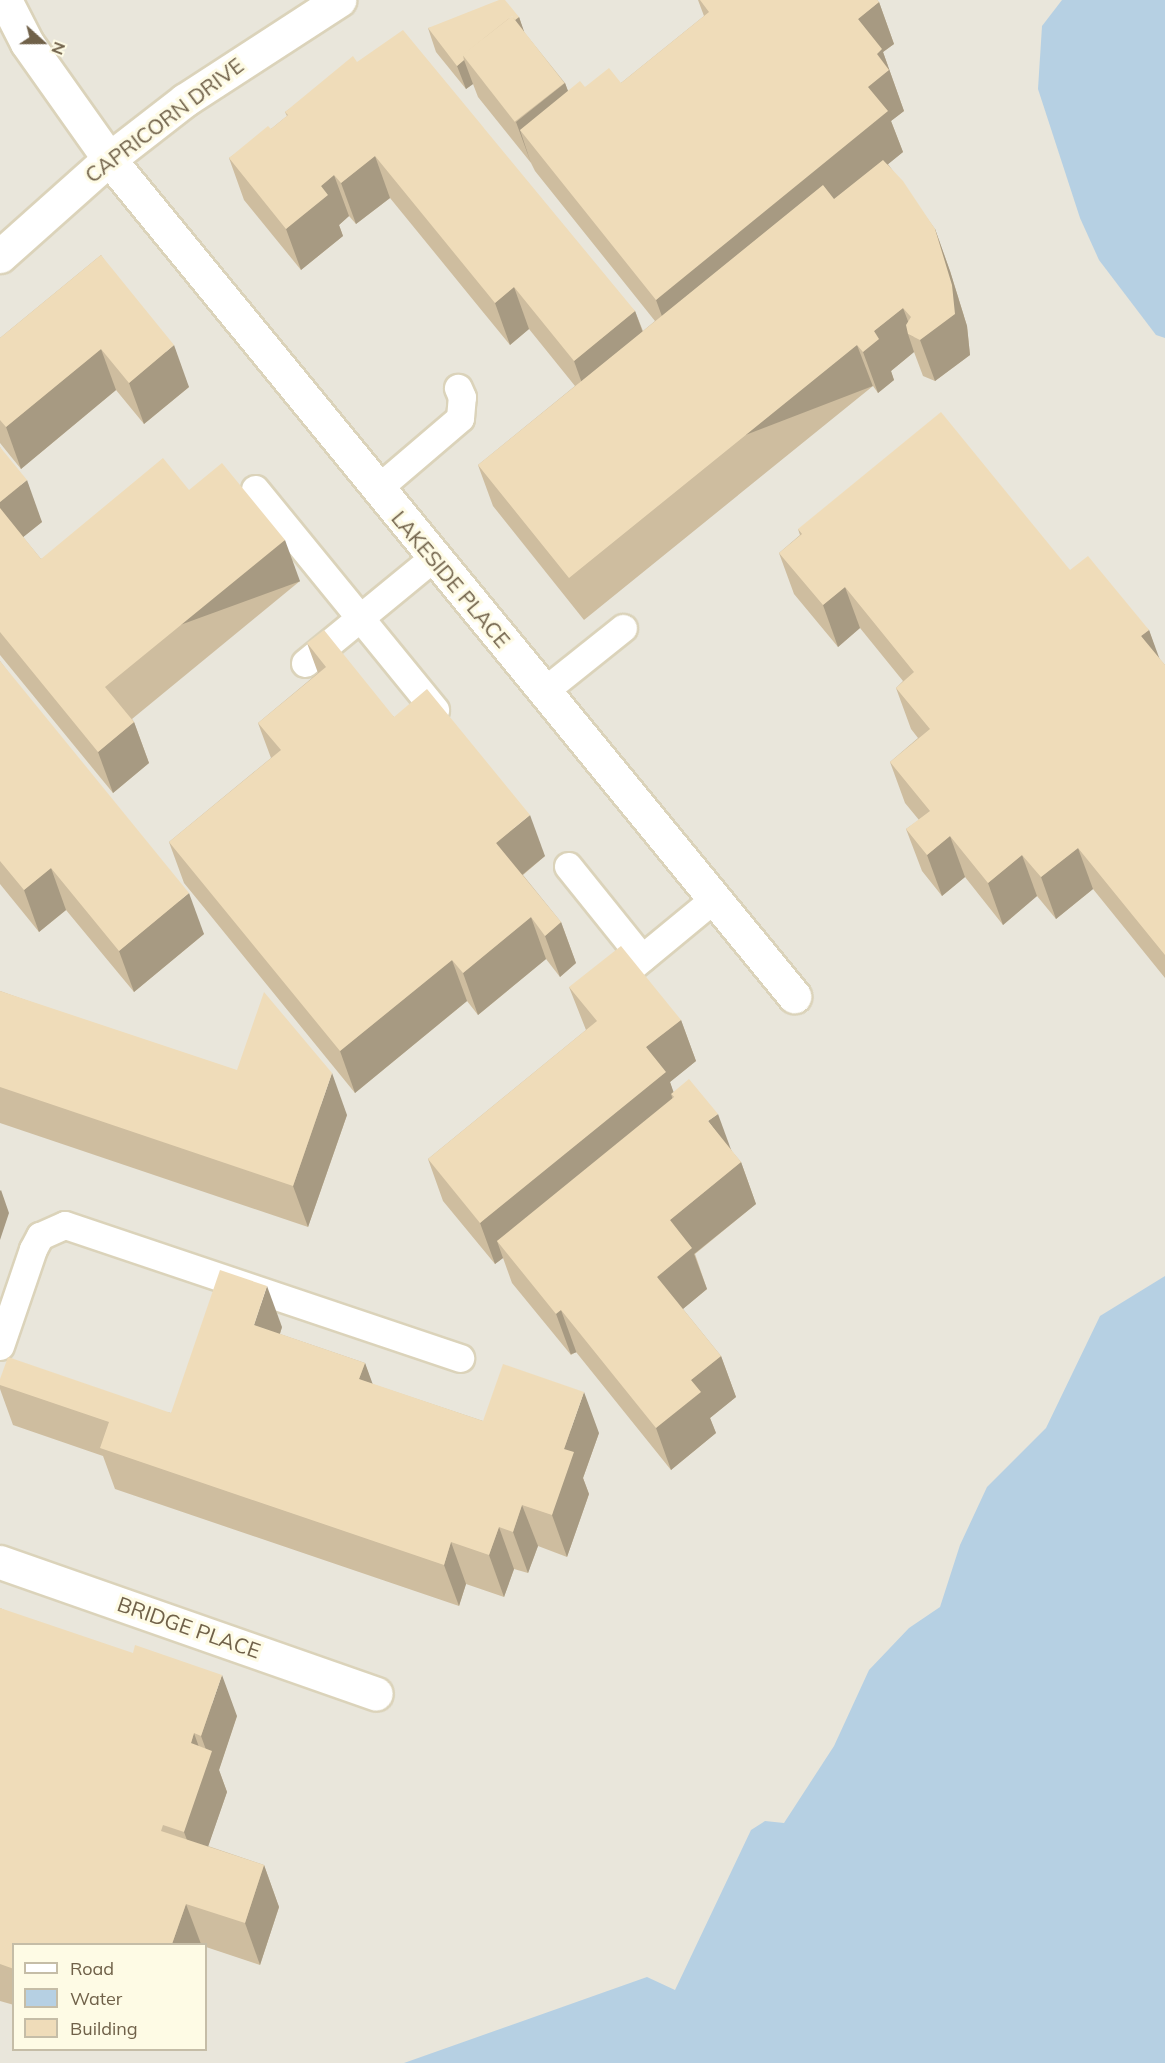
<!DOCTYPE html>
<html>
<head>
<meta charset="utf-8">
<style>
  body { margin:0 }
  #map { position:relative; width:1165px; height:2063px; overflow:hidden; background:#fbf7e0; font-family:Mulish,sans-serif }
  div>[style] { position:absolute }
  .industrial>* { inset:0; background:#e9e6db }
  .water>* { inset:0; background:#b6d0e3 }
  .roads { filter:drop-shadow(2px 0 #dbd3ba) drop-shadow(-2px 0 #dbd3ba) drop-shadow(0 2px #dbd3ba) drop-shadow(0 -2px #dbd3ba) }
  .lane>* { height:27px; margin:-13.5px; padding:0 13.5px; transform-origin:13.5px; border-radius:13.5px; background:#fff }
  .street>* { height:33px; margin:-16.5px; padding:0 16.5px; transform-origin:16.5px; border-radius:16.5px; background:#fff }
  .wall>* { inset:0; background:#cebd9f }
  .shaded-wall>* { inset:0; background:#a79a82; transform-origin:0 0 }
  .building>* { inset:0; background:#efdcb9; transform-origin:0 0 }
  span { translate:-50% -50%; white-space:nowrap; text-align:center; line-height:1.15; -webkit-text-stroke:6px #fefbe5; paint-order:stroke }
  .street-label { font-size:21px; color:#706149 }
  .legend { position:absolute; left:12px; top:1943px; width:195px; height:108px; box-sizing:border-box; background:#fefbe5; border:2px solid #c5bda7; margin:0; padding:8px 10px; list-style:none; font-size:18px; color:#706149 }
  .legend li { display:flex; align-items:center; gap:12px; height:30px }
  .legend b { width:30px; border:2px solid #c5bda7 }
  .north { position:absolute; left:12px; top:12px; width:60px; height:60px; -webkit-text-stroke:4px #fefbe5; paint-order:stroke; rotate:111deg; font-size:16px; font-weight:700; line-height:24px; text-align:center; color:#706149 }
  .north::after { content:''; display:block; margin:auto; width:21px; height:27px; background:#706149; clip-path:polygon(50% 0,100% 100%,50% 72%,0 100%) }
</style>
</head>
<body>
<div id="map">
  <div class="industrial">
    <i style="clip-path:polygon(evenodd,0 0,1165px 0,1165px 2063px,0 2063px,0 0,14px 1944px,206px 1944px,206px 2050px,14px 2050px,14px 1944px)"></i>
  </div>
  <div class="water">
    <i style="clip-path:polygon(1062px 0,1165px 0,1165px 338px,1156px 335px,1099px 260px,1080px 218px,1038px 89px,1042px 26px)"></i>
    <i style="clip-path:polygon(1165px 1276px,1165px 2063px,404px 2063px,647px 1977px,675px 1990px,751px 1830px,765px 1821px,784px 1823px,834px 1746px,869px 1670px,909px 1628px,940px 1607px,960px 1545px,987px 1487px,1046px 1428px,1100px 1316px)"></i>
  </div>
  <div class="roads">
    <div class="lane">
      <i style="left:255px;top:489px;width:285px;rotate:50.8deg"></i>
      <i style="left:377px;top:489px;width:109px;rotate:-40.5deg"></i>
      <i style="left:460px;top:418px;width:21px;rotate:-85deg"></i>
      <i style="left:462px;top:397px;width:10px;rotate:-114deg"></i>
      <i style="left:305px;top:663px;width:166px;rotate:-39.4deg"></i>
      <i style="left:544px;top:691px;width:101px;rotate:-38.6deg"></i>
      <i style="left:568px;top:866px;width:118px;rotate:51.2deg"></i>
      <i style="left:607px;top:987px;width:140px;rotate:-39.5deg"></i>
      <i style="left:0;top:1346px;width:102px;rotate:-71.2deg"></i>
      <i style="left:33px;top:1249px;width:15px;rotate:-62deg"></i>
      <i style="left:40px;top:1236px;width:27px;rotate:-24deg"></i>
      <i style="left:65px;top:1225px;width:417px;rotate:18.6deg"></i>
    </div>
    <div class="street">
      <i style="left:5px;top:0;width:48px;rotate:62.9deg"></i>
      <i style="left:27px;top:43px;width:142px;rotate:54.7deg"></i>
      <i style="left:109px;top:159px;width:1082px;rotate:50.7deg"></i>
      <i style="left:0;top:256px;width:146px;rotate:-41.7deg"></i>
      <i style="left:109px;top:159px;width:96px;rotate:-37.8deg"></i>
      <i style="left:185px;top:100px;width:184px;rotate:-33deg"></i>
      <i style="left:0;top:1562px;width:398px;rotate:19.3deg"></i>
    </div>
  </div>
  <div class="wall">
    <i style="clip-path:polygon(698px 0,877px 0,879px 2px,894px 44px,883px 52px,904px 111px,891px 121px,903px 152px,888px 164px,935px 229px,950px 271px,967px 326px,970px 355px,935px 381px,923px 376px,914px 352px,891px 371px,894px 380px,878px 393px,873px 386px,584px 620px,493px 506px,478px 465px,575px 386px,529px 329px,510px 345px,390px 198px,356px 224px,349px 216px,339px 225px,343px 236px,301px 270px,244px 200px,229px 158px,271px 129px,287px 116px,285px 112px,357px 62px,635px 311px,643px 331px,655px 321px,535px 171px,531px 163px,478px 97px,473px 84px,466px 89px,436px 52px,428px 28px,519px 17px,524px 32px,565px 83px,568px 91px,585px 87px,621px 83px,704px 16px)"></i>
    <i style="clip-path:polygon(101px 255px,189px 387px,144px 424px,116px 390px,21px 469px,0 443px,0 338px)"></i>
    <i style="clip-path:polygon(0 447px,42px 522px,23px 537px,41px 559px,189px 490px,300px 581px,132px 719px,134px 722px,149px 763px,113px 793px,0 655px)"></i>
    <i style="clip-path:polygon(798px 529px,1070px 570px,1149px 630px,1158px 657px,1165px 665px,1165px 978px,1093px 889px,1056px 919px,1037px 896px,1003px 925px,965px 877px,942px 896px,922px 871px,906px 829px,919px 820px,905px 803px,890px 762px,918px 738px,911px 729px,896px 688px,903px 681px,860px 628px,838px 647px,794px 594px,779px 553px,800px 535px)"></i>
    <i style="clip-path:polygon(307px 643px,394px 717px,545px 856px,523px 875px,561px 922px,576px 963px,560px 977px,546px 959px,478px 1015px,467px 1001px,355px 1093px,184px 883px,169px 842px,271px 758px,258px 723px,318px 673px)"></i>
    <i style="clip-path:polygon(0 661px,204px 934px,134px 992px,66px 910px,39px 932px,0 884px)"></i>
    <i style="clip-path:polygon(569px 987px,681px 1020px,696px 1061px,670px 1082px,673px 1092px,730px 1149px,741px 1162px,756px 1204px,695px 1254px,707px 1289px,683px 1309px,721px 1356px,736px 1397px,710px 1418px,716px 1433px,671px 1470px,576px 1352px,571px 1355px,512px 1283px,503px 1258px,495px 1264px,443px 1201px,428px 1159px,586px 1030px)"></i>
    <i style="clip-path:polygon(0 991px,347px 1115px,308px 1227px,0 1123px)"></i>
    <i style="clip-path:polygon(282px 1327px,280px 1334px,365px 1363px,372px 1384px,483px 1421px,599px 1433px,583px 1478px,589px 1494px,567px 1557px,538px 1546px,528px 1573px,514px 1569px,504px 1597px,466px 1584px,459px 1606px,115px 1489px,103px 1456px,13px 1425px,0 1389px,0 1379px,171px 1413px)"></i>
    <i style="clip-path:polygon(0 1608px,237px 1716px,219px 1770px,227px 1792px,208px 1846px,264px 1865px,279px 1907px,260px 1965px,206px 1947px,206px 1944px,14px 1944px,14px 2005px,0 2001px)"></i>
  </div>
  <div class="shaded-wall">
    <i style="clip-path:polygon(879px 2px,894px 44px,883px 52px,904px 111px,891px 121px,903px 152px,671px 341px,656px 300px,868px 87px,858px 19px)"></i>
    <i style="clip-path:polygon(519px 17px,527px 40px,466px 59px)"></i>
    <i style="clip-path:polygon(464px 60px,473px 84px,466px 89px,457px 66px)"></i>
    <i style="clip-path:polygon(565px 83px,580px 124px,520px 130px,531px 163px,516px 122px)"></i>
    <i style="clip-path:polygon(375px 156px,390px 198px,356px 224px,341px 183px)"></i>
    <i style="clip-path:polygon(334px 175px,349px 216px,339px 225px,343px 236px,301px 270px,286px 229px,321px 186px)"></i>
    <i style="clip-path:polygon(935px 229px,950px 271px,967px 326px,970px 355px,935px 381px,920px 340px)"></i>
    <i style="clip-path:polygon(514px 287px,529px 329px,510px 345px,495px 303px)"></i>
    <i style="clip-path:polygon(903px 308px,914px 337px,908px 334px,914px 352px,891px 371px,894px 380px,878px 393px,863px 352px,874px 331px)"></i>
    <i style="clip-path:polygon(635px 311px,650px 352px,589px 403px,574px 361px)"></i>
    <i style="clip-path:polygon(174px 345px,189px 387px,144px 424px,129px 383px)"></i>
    <i style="left:857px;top:345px;width:44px;height:370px;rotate:69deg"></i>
    <i style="clip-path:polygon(101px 349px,116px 390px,21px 469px,6px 427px)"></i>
    <i style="clip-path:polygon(27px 480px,42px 522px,12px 546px,0 512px,0 502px)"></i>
    <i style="left:285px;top:540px;width:44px;height:232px;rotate:70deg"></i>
    <i style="clip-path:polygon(845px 587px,860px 628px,838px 647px,823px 605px)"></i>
    <i style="clip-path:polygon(1149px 630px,1164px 671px,1141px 636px)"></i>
    <i style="clip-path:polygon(134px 722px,149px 763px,113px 793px,98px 752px)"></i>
    <i style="clip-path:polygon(530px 815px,545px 856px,511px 884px,496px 843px)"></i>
    <i style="clip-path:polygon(950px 836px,965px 877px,942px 896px,927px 855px)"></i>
    <i style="clip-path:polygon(1078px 848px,1093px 889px,1056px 919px,1041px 877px)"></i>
    <i style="clip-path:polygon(1022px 855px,1037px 896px,1003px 925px,988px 883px)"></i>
    <i style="clip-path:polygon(51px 868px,66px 910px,39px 932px,24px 890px)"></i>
    <i style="clip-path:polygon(189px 893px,204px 934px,134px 992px,119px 951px)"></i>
    <i style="clip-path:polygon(531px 917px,546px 959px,478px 1015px,463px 973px)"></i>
    <i style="clip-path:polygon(561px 922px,576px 963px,560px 977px,545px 936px)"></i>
    <i style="clip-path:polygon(452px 960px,467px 1001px,355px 1093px,340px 1051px)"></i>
    <i style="clip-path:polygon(681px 1020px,696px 1061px,670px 1082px,681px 1113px,674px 1097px,671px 1094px,678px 1115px,497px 1241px,503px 1258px,495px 1264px,480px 1223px,646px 1047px)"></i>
    <i style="clip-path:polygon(332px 1073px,347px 1115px,308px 1227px,293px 1186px)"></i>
    <i style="clip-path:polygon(718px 1114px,733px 1155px,708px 1121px)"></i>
    <i style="clip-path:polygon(741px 1162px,756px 1204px,694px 1254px,707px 1289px,672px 1318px,657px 1277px,670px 1220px)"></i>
    <i style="clip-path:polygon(1px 1190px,9px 1213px,0 1240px,0 1191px)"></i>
    <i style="clip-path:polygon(267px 1286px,282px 1327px,269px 1367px,254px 1325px)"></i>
    <i style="left:561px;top:1310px;width:45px;height:6px;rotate:70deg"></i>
    <i style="clip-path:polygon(721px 1356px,736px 1397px,710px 1418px,716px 1433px,671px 1470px,656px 1428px,691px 1380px)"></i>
    <i style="clip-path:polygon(365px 1363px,380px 1404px,359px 1379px)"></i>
    <i style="clip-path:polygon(584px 1392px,599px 1433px,583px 1478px,589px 1494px,567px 1557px,552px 1515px,564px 1449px)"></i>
    <i style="clip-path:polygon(522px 1505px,538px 1546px,528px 1573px,513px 1532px)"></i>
    <i style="clip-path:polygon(499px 1527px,514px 1569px,504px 1597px,489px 1555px)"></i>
    <i style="clip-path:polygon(451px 1542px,466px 1584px,459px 1606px,444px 1565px)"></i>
    <i style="clip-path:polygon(222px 1675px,237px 1716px,219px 1770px,227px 1792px,199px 1873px,184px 1832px,191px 1743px,194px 1733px,206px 1767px,209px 1758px,201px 1736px)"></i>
    <i style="clip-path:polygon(264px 1865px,279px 1907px,260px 1965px,245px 1923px)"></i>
    <i style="clip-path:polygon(186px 1904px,201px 1944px,172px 1944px)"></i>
  </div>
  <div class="building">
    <i style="clip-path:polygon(499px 0,505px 0,519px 17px,515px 20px,512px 16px,463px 55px,464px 60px,457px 66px,428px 28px)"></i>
    <i style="clip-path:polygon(700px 0,877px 0,879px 2px,858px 19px,882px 49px,877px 54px,889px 70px,868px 87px,888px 111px,656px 300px,520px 130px,580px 81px,585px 87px,609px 68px,621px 83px,709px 12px)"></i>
    <i style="left:512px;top:16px;width:85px;height:63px;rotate:52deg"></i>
    <i style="clip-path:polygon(403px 30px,635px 311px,574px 361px,514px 287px,495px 303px,375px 156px,341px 183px,334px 175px,321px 186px,328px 195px,286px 229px,229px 158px,268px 126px,271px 129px,288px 115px,285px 112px,353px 56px,357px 62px)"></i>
    <i style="clip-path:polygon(883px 160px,903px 181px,935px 229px,952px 285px,955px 314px,920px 340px,908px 334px,906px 325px,911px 317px,903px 308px,874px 331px,879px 339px,863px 352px,857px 345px,569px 578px,478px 465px,823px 185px,834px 199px)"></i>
    <i style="clip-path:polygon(101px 255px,174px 345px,129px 383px,101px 349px,6px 427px,0 420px,0 338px)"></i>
    <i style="clip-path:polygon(941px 412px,1070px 570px,1088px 556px,1149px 630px,1141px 636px,1165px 665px,1165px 955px,1078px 848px,1041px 877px,1022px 855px,988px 883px,950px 836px,927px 855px,906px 829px,930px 811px,890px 762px,930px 729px,896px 688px,914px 672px,845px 587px,823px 605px,779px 553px,802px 534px,798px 529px)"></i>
    <i style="clip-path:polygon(0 447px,27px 480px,0 502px)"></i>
    <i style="clip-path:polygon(163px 458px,189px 490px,222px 463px,285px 540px,105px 687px,134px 722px,98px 752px,0 632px,0 508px,41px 559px)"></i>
    <i style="clip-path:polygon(324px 630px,394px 717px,427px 689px,530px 815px,496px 843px,561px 922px,545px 936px,531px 917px,463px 973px,452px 960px,340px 1051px,169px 842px,281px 750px,258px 723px,326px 667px,307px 643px)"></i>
    <i style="clip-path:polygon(0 661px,189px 893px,119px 951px,51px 868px,24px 890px,0 861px)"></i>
    <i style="clip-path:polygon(621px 946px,681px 1020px,646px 1047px,666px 1072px,480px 1223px,428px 1159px,597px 1021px,569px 987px)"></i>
    <i style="clip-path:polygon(0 991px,237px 1070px,264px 992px,332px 1073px,293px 1186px,0 1087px)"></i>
    <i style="clip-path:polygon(689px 1079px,718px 1114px,708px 1121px,741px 1162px,670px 1220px,692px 1248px,657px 1277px,721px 1356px,691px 1380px,701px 1392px,656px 1428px,561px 1310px,556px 1314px,497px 1241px,674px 1097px,671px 1094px)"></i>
    <i style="clip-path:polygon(220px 1270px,267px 1286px,254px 1325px,365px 1363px,359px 1379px,483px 1421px,503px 1364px,584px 1392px,564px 1449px,574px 1452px,552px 1515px,522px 1505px,513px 1532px,499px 1527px,489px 1555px,451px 1542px,444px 1565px,100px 1448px,109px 1422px,0 1385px,0 1379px,8px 1357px,171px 1413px)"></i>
    <i style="clip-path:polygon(0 1608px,133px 1653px,135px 1645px,222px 1675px,201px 1736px,194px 1733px,191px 1743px,212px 1751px,184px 1832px,163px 1825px,161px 1831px,264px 1865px,245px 1923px,186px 1904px,172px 1944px,14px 1944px,14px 1969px,0 1964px)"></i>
  </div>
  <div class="street-label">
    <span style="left:164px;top:120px;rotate:-37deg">CAPRICORN DRIVE</span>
    <span style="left:451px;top:579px;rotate:50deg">LAKESIDE PLACE</span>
    <span style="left:189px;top:1627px;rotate:19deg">BRIDGE PLACE</span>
  </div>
  <ul class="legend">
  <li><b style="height:8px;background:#fff"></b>Road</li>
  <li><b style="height:16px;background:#b6d0e3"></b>Water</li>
  <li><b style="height:16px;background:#efdcb9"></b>Building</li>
  </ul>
  <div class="north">N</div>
</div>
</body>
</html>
